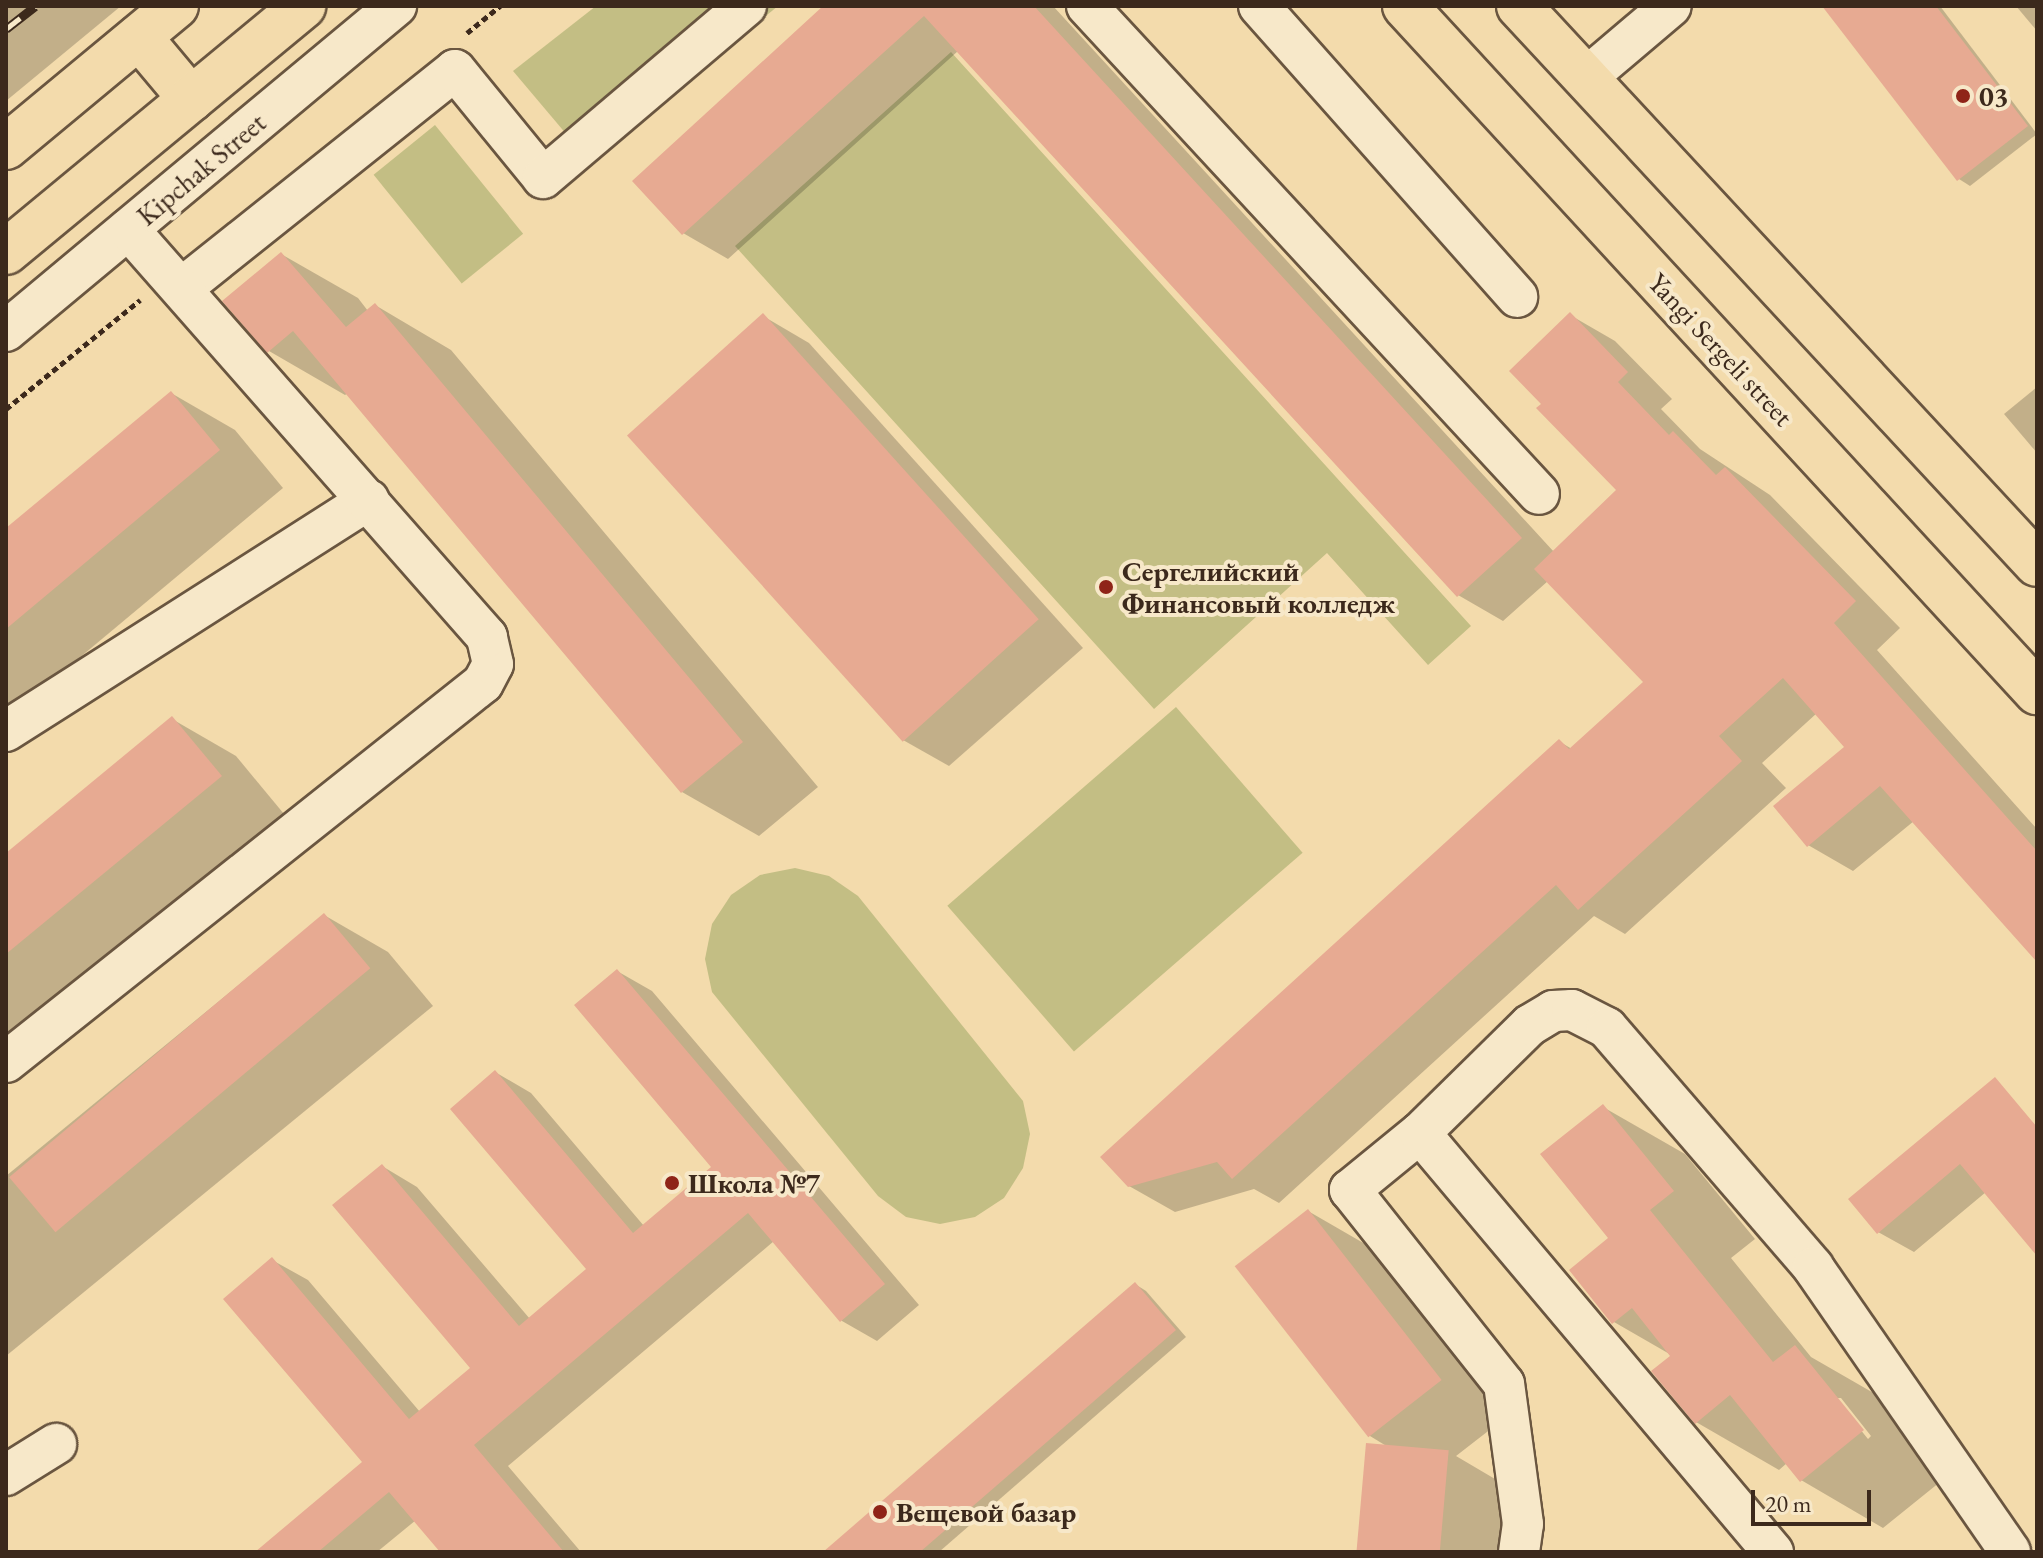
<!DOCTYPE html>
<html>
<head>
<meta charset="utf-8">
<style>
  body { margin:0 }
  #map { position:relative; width:2043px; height:1558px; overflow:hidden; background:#f3dbac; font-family:"EB Garamond",serif }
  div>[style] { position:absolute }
  .green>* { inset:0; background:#c3be84; transform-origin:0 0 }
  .shadow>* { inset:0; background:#0003 }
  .building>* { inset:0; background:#e7aa92; transform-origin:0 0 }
  .path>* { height:5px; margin-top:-2.5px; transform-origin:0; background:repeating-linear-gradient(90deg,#3c291c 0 6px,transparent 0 10px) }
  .roads { filter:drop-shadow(2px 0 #6a5640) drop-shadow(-2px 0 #6a5640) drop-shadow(0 2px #6a5640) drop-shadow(0 -2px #6a5640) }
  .minor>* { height:40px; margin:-20px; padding:0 20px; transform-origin:20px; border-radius:20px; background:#f7e8c9 }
  .major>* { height:44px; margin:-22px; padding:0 22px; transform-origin:22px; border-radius:22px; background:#f3dbac }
  .rail>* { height:9px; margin-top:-4.5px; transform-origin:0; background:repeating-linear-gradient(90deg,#f7e8c9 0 18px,#3c291c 0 36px); box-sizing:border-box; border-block:2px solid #3c291c }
  .dots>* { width:22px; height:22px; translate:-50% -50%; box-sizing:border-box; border:4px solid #f7e8c9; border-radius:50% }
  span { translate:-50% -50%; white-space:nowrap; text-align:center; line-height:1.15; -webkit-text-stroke:8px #f7e8c9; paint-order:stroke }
  .poi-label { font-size:28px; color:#3c291c; font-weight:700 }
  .left { translate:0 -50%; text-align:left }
  .street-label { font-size:28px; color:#3c291c }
  .frame { position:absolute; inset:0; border:8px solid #3c291c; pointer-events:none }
  .scale { position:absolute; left:1751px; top:1490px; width:120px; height:36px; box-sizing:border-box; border:4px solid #3c291c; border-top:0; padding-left:10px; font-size:24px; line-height:28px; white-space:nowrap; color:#3c291c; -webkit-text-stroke:6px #f7e8c9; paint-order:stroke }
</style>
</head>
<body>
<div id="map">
  <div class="green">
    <i style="clip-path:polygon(596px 6px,778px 6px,589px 161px,513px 71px)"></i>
    <i style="clip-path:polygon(951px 52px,1471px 626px,1428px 665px,1327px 553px,1154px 709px,735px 246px)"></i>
    <i style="left:435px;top:125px;width:140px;height:79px;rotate:51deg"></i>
    <i style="left:1176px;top:707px;width:193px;height:303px;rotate:49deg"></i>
    <i style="clip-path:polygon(795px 868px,829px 876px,858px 896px,1023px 1101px,1030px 1134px,1023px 1168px,1004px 1198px,975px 1217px,940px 1224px,906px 1217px,878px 1196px,712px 992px,705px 959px,712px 924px,731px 895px,760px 875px)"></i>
  </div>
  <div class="shadow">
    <i style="clip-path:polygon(6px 6px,121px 6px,6px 101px)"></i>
    <i style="clip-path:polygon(826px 6px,1053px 6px,1554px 552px,1618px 490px,1544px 404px,1570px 315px,1615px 341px,1672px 399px,1661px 409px,1700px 449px,1770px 495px,1900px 628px,1877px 650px,2037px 829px,2037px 959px,1914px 821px,1853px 871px,1808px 845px,1847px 747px,1817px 713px,1762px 763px,1786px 788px,1625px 934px,1594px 916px,1279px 1203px,1254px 1189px,1175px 1212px,1129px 1186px,1560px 742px,1572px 749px,1646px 682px,1548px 581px,1503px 621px,1458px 595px,958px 51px,728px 259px,683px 233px)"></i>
    <i style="clip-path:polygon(1825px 6px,1940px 6px,2037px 134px,1970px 186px,1959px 179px)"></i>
    <i style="clip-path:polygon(2016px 6px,2037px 6px,2037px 31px)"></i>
    <i style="clip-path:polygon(281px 254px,358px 298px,368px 311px,375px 305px,451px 350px,818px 787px,759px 836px,682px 792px,348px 393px,345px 395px,269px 351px)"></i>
    <i style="clip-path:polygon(763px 316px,809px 343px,1083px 648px,949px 766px,903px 740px,629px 435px)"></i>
    <i style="clip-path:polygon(2037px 387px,2037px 453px,2004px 414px)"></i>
    <i style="clip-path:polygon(171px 393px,235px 430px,283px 488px,6px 719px,6px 531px)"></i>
    <i style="clip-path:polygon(172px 719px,236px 756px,284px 814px,6px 1044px,6px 856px)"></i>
    <i style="clip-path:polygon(324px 915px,388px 952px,433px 1006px,6px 1356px,6px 1176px)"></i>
    <i style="clip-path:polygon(617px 971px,652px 991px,919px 1305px,877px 1341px,842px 1321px,774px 1241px,508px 1466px,581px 1552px,441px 1552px,416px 1520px,377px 1552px,258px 1552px,365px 1462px,272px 1260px,308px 1280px,420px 1412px,473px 1368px,382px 1166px,417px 1187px,530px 1319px,589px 1269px,495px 1072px,531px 1093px,644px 1226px,713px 1167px)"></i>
    <i style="clip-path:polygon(evenodd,1603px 1107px,1685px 1154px,1755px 1239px,1731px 1258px,1811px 1357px,1877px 1395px,1945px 1478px,1883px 1528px,1801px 1480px,1787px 1463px,1779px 1470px,1696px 1422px,1673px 1356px,1614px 1322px,1603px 1107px,1835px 1398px,1841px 1398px,1871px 1436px,1868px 1439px,1835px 1398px)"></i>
    <i style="clip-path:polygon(1931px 1132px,2037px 1140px,2037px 1253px,1986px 1192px,1914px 1252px,1878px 1232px)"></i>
    <i style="clip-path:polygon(1308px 1211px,1372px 1248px,1505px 1418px,1456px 1456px,1512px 1489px,1507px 1552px,1359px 1552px,1388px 1447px,1370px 1436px)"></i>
    <i style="clip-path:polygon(1135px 1284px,1146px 1291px,1186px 1337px,939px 1552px,826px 1552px)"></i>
  </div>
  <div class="building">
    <i style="clip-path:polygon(823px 6px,1034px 6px,1522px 538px,1457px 597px,924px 16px,682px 235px,632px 181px)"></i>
    <i style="clip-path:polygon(1822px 6px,1936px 6px,2028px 126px,1957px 181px)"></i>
    <i style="clip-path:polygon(281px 252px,346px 327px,375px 303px,743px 742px,681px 793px,293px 331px,267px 353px,222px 301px)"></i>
    <i style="clip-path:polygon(1570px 312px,1628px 372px,1618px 382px,1669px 435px,1673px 431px,1716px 475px,1725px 467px,1856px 601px,1834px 623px,2037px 851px,2037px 962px,1880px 786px,1807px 847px,1773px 806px,1844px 747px,1783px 678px,1719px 736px,1742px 761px,1578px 910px,1556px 885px,1232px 1179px,1217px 1162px,1128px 1187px,1100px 1157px,1559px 739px,1569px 749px,1643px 682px,1534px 569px,1616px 490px,1536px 408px,1541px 404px,1509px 371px)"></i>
    <i style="left:763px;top:313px;width:412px;height:183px;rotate:48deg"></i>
    <i style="clip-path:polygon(171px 391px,220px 450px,6px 629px,6px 528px)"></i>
    <i style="clip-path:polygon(172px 716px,222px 776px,6px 954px,6px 853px)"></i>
    <i style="left:324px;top:913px;width:72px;height:411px;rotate:50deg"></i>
    <i style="clip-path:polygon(617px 969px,885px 1284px,840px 1322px,748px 1213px,474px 1445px,564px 1552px,440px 1552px,389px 1492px,318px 1552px,255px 1552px,362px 1462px,223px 1299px,272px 1257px,409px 1419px,470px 1368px,332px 1205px,382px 1164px,519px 1326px,586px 1269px,450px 1109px,495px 1070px,633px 1233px,711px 1167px,574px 1005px)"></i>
    <i style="clip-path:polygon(1995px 1077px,2037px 1127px,2037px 1256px,1960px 1164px,1877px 1234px,1848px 1199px)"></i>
    <i style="clip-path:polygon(1603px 1104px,1674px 1191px,1650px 1210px,1773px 1362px,1795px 1345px,1864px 1430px,1800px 1482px,1730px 1395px,1695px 1424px,1651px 1371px,1670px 1356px,1632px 1308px,1612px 1324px,1569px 1270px,1608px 1238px,1540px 1154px)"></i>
    <i style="left:1308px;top:1209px;width:217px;height:93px;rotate:52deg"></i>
    <i style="clip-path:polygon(1135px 1282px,1176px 1330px,920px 1552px,823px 1552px)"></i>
    <i style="left:1366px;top:1443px;width:83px;height:109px;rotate:5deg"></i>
  </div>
  <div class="path">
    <i style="left:467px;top:33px;width:43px;rotate:-39.3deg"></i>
    <i style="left:6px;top:409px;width:173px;rotate:-39.1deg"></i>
  </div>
  <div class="roads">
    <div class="minor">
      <i style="left:1087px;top:6px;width:665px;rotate:47.19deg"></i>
      <i style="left:1259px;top:6px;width:389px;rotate:48.4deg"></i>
      <i style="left:1586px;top:78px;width:111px;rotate:-40.3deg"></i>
      <i style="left:182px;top:288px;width:349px;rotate:-38.6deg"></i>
      <i style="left:455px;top:70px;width:139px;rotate:50.8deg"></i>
      <i style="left:543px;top:178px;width:266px;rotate:-40.3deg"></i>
      <i style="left:6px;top:331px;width:508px;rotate:-39.81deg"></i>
      <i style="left:6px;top:731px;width:430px;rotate:-32.5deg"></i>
      <i style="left:6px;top:1062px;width:609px;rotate:-38.47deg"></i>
      <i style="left:483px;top:683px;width:21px;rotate:-62deg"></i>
      <i style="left:493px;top:664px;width:28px;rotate:-103deg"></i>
      <i style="left:487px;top:637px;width:543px;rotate:-131.34deg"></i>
      <i style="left:1420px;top:1133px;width:548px;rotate:49.89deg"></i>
      <i style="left:6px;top:1475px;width:59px;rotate:-31.8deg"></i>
      <i style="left:1519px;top:1552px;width:28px;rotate:-82deg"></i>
      <i style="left:1523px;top:1524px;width:141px;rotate:-97.7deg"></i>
      <i style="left:1504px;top:1384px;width:248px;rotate:-128.4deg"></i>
      <i style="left:1350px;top:1190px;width:90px;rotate:-39.2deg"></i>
      <i style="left:1420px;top:1133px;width:154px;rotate:-44.5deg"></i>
      <i style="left:1530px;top:1025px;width:27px;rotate:-31deg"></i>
      <i style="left:1553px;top:1011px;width:19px;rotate:-3deg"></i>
      <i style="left:1572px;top:1010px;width:39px;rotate:27deg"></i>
      <i style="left:1607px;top:1028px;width:316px;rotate:49.2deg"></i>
      <i style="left:1813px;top:1267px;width:346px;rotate:55.3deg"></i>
    </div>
    <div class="major">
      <i style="left:1405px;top:6px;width:933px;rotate:47.35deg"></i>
      <i style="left:1519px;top:6px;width:761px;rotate:47.13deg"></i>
      <i style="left:139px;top:37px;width:81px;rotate:50deg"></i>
      <i style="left:6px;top:147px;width:221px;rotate:-39.7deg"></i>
      <i style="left:6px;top:252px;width:386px;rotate:-39.6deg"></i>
    </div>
  </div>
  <div class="rail">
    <i style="left:6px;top:29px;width:37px;rotate:-38deg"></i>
  </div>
  <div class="dots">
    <i style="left:1963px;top:96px;background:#8f2418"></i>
    <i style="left:1106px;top:587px;background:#8f2418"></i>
    <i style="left:672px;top:1183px;background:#8f2418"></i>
    <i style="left:880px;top:1512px;background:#8f2418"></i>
  </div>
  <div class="poi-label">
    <span class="left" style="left:1979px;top:96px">03</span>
    <span class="left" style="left:1122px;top:587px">Сергелийский<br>Финансовый колледж</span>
    <span class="left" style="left:688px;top:1183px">Школа №7</span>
    <span class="left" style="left:896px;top:1512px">Вещевой базар</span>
  </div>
  <div class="street-label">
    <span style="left:201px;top:169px;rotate:-40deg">Kipchak Street</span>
    <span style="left:1721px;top:349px;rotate:47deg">Yangi Sergeli street</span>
  </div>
  <div class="frame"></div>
  <div class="scale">20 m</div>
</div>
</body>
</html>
